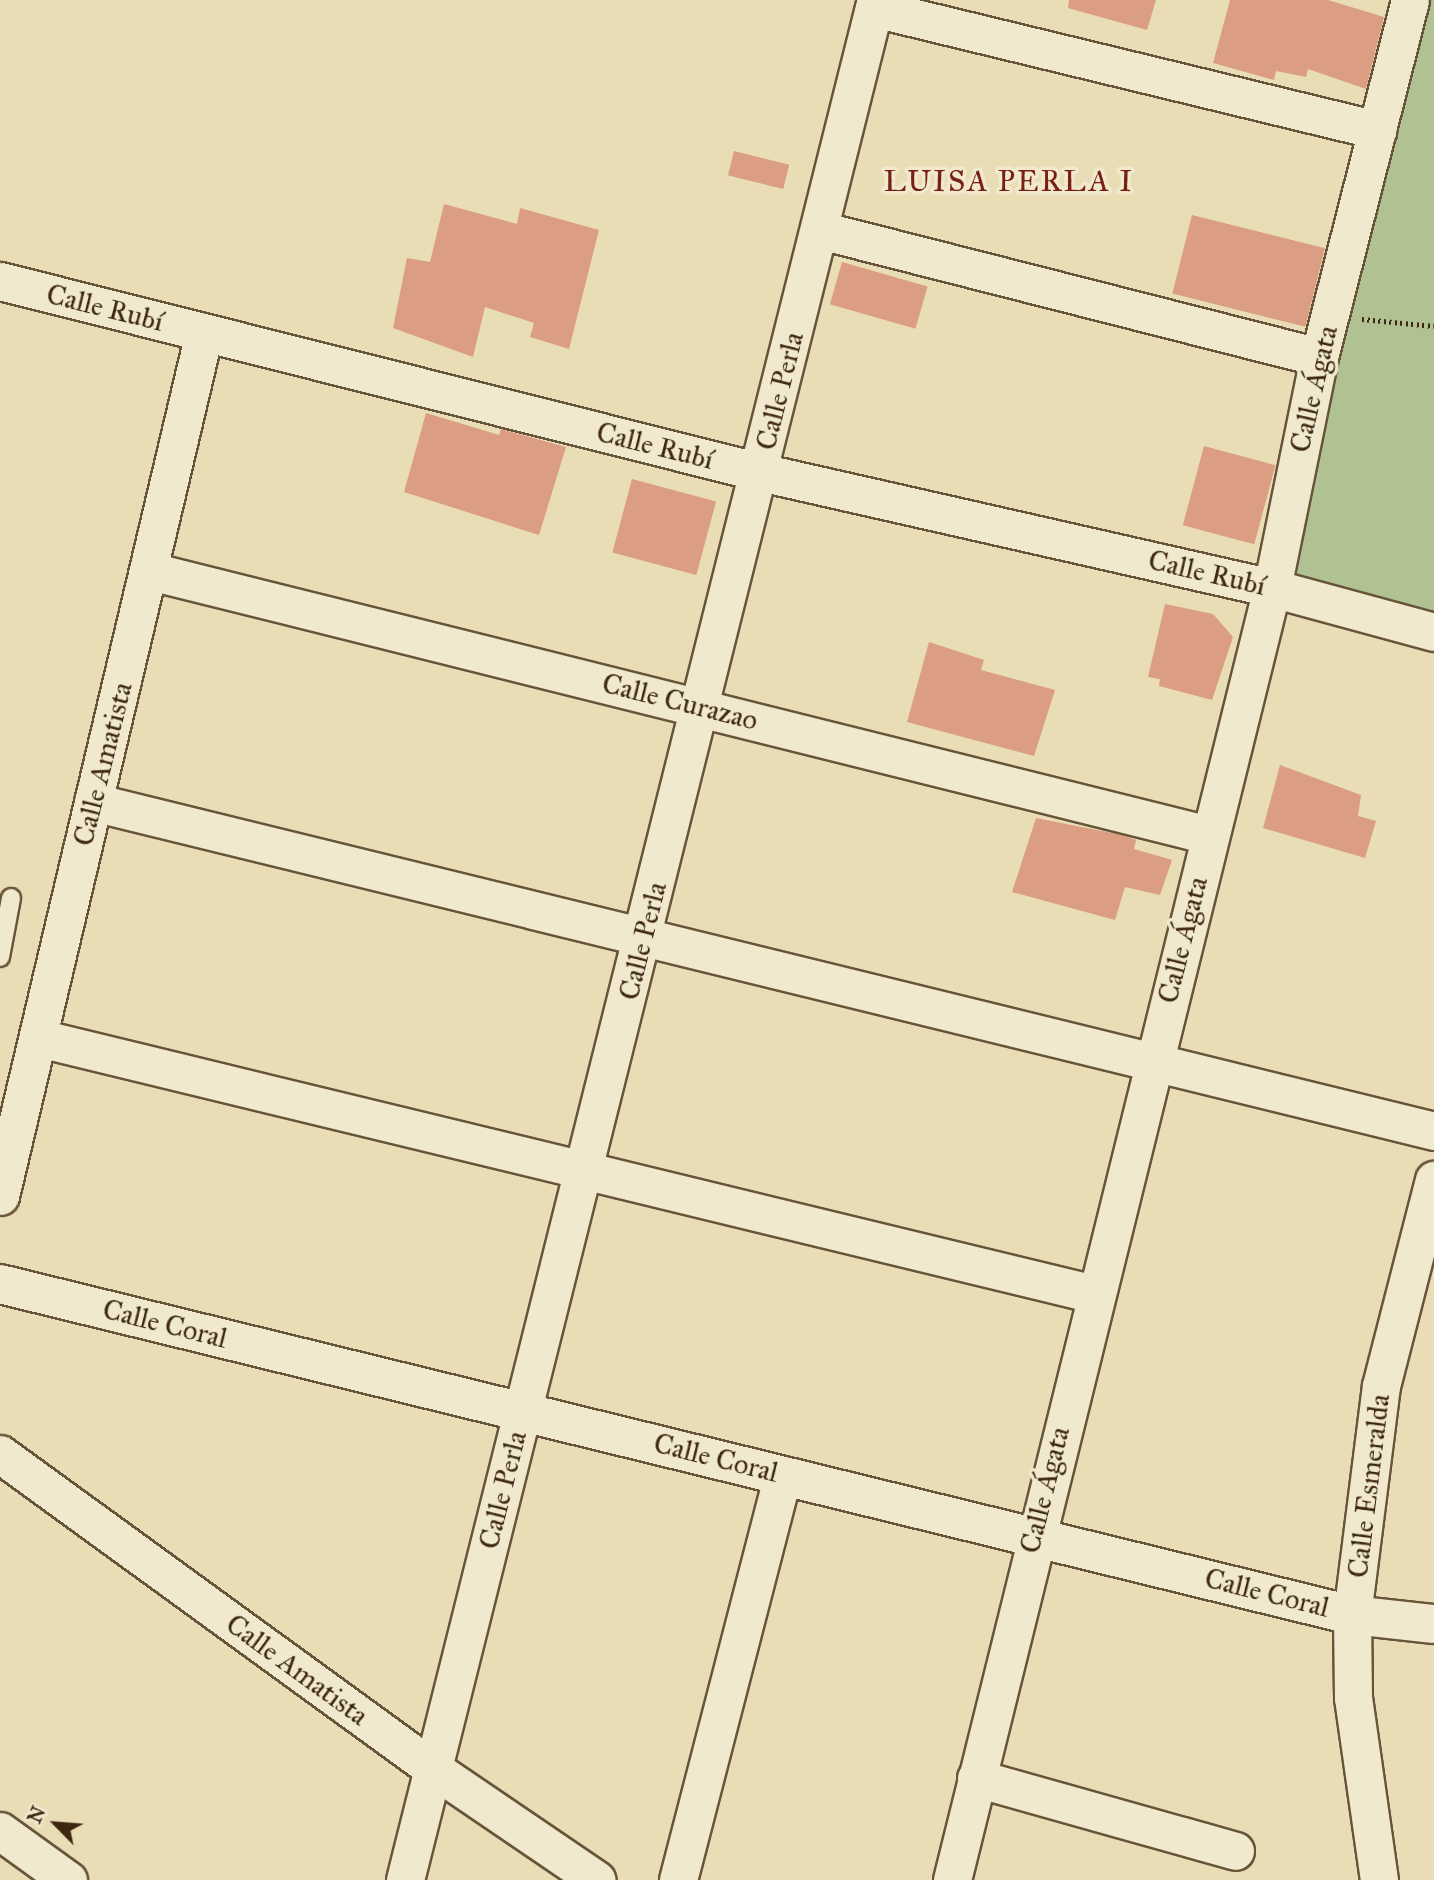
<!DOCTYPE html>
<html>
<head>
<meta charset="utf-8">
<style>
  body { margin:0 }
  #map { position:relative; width:1434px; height:1880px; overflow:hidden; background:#e8ddb4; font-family:"IM FELL Great Primer",serif }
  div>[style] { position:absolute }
  .green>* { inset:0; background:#b0c292 }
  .building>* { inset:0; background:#db9e82; transform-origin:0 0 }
  .path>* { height:4.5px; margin-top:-2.25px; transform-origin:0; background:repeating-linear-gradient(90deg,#3e2712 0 2px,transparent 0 5.5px) }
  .roads { filter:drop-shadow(2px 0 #68543a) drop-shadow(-2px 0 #68543a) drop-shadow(0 2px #68543a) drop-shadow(0 -2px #68543a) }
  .lane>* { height:18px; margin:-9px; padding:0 9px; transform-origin:9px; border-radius:9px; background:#f0e9ce }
  .street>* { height:37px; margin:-18.5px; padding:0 18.5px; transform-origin:18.5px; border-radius:18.5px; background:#f0e9ce }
  .secondary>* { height:38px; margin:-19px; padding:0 19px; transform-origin:19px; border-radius:19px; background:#f0e9ce }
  span { translate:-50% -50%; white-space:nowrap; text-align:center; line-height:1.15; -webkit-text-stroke:7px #f0e9ce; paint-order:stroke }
  .street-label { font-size:28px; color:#3e2712 }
  .neighbourhood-label { font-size:30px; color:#7a1f14; letter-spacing:2px }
  .north { position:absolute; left:21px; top:1789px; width:70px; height:70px; -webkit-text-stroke:5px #f0e9ce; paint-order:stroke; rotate:295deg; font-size:19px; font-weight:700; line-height:28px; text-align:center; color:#3e2712 }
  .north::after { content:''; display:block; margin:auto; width:24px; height:32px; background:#3e2712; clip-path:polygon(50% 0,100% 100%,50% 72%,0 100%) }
</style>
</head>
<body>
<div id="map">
  <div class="green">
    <i style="clip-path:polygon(1412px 0,1434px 0,1434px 632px,1272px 588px)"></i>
  </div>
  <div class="building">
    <i style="clip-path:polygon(1069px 0,1156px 0,1147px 30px,1068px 8px)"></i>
    <i style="clip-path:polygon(1230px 0,1328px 0,1384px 17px,1366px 89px,1308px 69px,1306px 77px,1276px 71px,1274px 80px,1213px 63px)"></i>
    <i style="left:734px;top:151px;width:57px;height:25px;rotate:14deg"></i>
    <i style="clip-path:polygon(444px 204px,517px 224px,520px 208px,599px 230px,569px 349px,530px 337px,534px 323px,485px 307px,473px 357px,393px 328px,407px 258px,430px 262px)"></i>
    <i style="left:1192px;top:215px;width:137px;height:81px;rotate:14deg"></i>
    <i style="left:842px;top:262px;width:89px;height:44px;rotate:16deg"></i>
    <i style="clip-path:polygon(426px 413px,499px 435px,501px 429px,566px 447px,539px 535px,404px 492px)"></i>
    <i style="left:1204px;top:446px;width:74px;height:82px;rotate:15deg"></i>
    <i style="left:632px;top:479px;width:87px;height:76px;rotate:15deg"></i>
    <i style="clip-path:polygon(1165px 604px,1213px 614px,1233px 637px,1212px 700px,1159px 686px,1160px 679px,1148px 677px)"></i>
    <i style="clip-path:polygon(929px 642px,984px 660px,981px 670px,1055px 690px,1034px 756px,907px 722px)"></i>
    <i style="clip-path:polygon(1280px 765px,1361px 795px,1358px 816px,1376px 821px,1365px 858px,1263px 828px)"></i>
    <i style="clip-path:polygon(1036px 818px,1122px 835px,1136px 840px,1134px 849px,1172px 860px,1160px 895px,1125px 887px,1115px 920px,1012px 892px)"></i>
  </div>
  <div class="path">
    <i style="left:1362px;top:319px;width:72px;rotate:5.6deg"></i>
  </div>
  <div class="roads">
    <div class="lane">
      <i style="left:0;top:957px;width:60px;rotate:-79.4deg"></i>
    </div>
    <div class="street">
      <i style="left:874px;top:8px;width:518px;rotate:13.63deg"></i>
      <i style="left:820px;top:230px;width:515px;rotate:14.28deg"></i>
      <i style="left:0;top:281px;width:784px;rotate:14.11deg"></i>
      <i style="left:760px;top:472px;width:525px;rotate:12.77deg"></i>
      <i style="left:1272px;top:588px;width:168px;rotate:15.2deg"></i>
      <i style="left:150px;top:571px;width:1091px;rotate:14deg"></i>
      <i style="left:93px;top:802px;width:1381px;rotate:13.78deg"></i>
      <i style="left:39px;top:1038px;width:1086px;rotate:13.64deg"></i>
      <i style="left:0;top:1196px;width:887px;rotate:-76.7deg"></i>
      <i style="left:0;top:1454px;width:534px;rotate:36.01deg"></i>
      <i style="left:432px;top:1768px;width:199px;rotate:34.2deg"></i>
      <i style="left:976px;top:1778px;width:269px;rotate:15.7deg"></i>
      <i style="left:0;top:1831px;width:84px;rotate:35.8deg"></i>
      <i style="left:405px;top:1880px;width:1938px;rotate:-75.94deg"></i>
      <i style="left:678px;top:1880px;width:418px;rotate:-75.5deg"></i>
      <i style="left:952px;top:1880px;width:1331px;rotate:-76.09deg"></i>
      <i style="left:1272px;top:588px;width:236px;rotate:-78.5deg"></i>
      <i style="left:1319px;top:357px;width:368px;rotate:-75.7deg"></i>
      <i style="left:1379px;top:1880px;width:184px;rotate:-98.1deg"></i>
      <i style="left:1353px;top:1698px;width:83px;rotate:-90.7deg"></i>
      <i style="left:1352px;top:1615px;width:231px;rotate:-82.8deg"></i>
      <i style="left:1381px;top:1386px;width:213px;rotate:-75.6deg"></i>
    </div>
    <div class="secondary">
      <i style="left:0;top:1284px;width:1392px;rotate:13.76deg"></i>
      <i style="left:1352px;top:1615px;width:82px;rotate:6.3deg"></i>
    </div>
  </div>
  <div class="street-label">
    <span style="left:105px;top:308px;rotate:14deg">Calle Rubí</span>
    <span style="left:1314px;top:389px;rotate:-77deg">Calle Ágata</span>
    <span style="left:780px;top:391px;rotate:-76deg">Calle Perla</span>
    <span style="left:655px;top:446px;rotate:14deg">Calle Rubí</span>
    <span style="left:1207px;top:573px;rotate:13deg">Calle Rubí</span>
    <span style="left:680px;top:702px;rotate:14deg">Calle Curazao</span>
    <span style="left:103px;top:764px;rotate:-76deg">Calle Amatista</span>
    <span style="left:1183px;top:940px;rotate:-76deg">Calle Ágata</span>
    <span style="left:643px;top:941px;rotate:-76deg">Calle Perla</span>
    <span style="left:165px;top:1324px;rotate:14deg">Calle Coral</span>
    <span style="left:716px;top:1458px;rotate:14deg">Calle Coral</span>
    <span style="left:1369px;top:1486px;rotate:-83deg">Calle Esmeralda</span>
    <span style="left:503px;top:1490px;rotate:-76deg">Calle Perla</span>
    <span style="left:1045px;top:1490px;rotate:-76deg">Calle Ágata</span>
    <span style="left:1267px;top:1593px;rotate:14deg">Calle Coral</span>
    <span style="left:297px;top:1670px;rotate:36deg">Calle Amatista</span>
  </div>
  <div class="neighbourhood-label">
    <span style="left:1009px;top:181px">LUISA PERLA I</span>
  </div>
  <div class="north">N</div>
</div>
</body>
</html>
